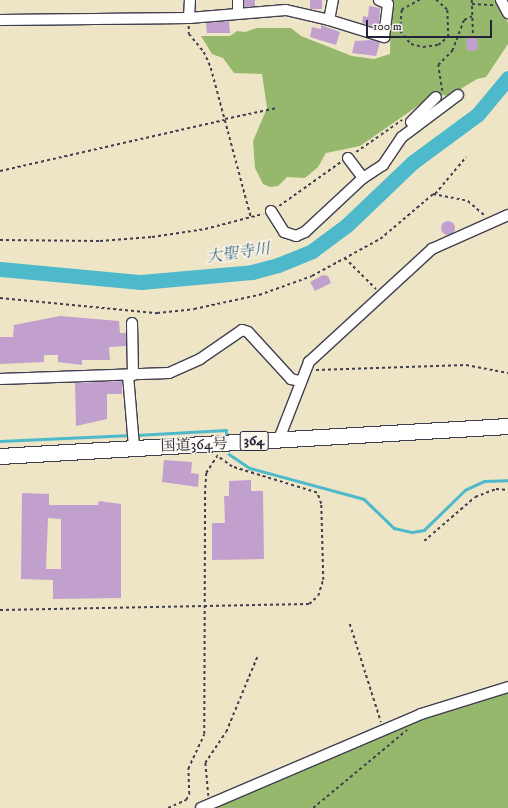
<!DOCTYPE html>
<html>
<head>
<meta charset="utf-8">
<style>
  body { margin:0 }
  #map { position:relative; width:508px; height:808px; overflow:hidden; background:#ede5c6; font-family:"IM FELL DW Pica","Noto Serif JP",serif }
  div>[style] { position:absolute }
  .forest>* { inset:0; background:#96b86c }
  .stream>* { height:2.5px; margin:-1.25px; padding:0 1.25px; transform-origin:1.25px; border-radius:1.25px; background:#4eb9cb }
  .river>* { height:15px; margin:-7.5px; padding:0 7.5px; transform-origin:7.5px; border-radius:7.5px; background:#4eb9cb }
  .building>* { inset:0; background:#c1a0ce; transform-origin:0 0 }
  .round { border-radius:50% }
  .path>* { height:1.5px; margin-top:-0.75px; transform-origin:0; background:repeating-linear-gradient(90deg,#403f50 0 3px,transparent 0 6px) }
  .roads { filter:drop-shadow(1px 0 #403f50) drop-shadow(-1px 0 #403f50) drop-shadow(0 1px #403f50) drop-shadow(0 -1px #403f50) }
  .minor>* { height:10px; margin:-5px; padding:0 5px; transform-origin:5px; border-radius:5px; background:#fff }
  .highway>* { height:15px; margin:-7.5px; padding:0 7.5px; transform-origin:7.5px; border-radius:7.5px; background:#fff }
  span { translate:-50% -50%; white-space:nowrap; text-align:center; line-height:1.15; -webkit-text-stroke:3px #fbf7ec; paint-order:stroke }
  .shield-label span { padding:1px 3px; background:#fbf7ec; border:1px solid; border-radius:3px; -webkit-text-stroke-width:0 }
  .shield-label { font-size:14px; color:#22223b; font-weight:700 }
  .street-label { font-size:15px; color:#22223b }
  .water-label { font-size:16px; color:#345e75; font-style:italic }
  .scale { position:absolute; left:366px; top:20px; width:126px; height:18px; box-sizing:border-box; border:2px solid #22223b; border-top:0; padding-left:5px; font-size:12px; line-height:14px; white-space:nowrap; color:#22223b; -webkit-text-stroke:3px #fbf7ec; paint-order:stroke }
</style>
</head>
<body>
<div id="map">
  <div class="forest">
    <i style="clip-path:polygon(391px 0,496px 0,508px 23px,508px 44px,486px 77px,477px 79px,449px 96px,435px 94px,360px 146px,326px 153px,318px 167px,305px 178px,287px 177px,278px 186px,270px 187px,263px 184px,255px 168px,253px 141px,267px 108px,262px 74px,234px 73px,223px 58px,212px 54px,201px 36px,230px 36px,237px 31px,245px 32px,257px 28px,291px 28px,301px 36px,352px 56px,374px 59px,390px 54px)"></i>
    <i style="clip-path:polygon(508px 691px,508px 808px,207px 808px,401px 726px)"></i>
  </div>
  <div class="stream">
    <i style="left:136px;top:435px;width:90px;rotate:-3.2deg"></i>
    <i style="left:226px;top:430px;width:5px;rotate:79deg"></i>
    <i style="left:0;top:441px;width:131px;rotate:-2.6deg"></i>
    <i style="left:229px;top:454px;width:25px;rotate:34deg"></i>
    <i style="left:250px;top:468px;width:118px;rotate:15.2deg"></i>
    <i style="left:364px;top:499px;width:42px;rotate:44deg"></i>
    <i style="left:394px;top:528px;width:18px;rotate:13deg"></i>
    <i style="left:412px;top:532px;width:12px;rotate:-9deg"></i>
    <i style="left:424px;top:530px;width:57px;rotate:-44.3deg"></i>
    <i style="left:465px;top:490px;width:21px;rotate:-25deg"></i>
    <i style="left:484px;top:481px;width:24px;rotate:-2deg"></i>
  </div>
  <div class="river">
    <i style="left:0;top:269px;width:142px;rotate:5.3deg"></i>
    <i style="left:141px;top:282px;width:111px;rotate:-5.1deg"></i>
    <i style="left:252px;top:272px;width:27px;rotate:-15deg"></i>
    <i style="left:278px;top:265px;width:37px;rotate:-22deg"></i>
    <i style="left:312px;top:251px;width:44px;rotate:-36.6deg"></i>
    <i style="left:347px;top:225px;width:91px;rotate:-43.7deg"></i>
    <i style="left:413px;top:162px;width:81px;rotate:-36.4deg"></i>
    <i style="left:478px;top:114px;width:47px;rotate:-50.2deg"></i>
  </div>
  <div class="building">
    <i style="clip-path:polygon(244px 0,255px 0,255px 6px,244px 7px)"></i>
    <i style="left:310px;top:0;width:12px;height:9px"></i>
    <i style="clip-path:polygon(369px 6px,380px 8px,379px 28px,362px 23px,363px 16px,368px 17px)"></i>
    <i style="clip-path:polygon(229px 21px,230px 33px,207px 33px,206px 23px)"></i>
    <i style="clip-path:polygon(321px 25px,340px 32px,336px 45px,310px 37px,312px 27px,321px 29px)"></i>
    <i style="left:477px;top:38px;width:12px;height:11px;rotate:85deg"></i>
    <i style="clip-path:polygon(372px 40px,380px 42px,376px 56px,352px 53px,355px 41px)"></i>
    <i class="round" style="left:441px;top:221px;width:14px;height:14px"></i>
    <i style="clip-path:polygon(323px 275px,328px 276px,331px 283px,315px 291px,310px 282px)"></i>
    <i style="clip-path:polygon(60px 316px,119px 321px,120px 333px,126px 333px,126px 346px,109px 347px,110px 360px,82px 360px,82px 365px,58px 362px,58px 355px,44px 355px,44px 362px,0 364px,0 337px,13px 337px,14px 325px)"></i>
    <i style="clip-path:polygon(122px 381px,122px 394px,107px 394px,107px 419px,76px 426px,75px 383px)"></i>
    <i style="clip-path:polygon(164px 460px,192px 462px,191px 473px,199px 474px,198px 487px,162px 482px)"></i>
    <i style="clip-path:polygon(251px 480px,251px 491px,263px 491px,264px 559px,212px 560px,212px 523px,225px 523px,224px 496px,229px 496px,229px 481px)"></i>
    <i style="clip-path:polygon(evenodd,22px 493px,49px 494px,49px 505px,98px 505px,99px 501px,121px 504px,121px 598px,53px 599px,53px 580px,21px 579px,22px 493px,48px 518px,61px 519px,61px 569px,46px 569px,48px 518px)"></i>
  </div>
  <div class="path">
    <i style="left:420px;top:0;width:21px;rotate:151deg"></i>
    <i style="left:402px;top:10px;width:21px;rotate:95deg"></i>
    <i style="left:400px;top:31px;width:17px;rotate:50deg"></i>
    <i style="left:411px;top:44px;width:12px;rotate:14deg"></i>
    <i style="left:423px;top:47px;width:15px;rotate:-8deg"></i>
    <i style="left:438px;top:45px;width:13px;rotate:-39deg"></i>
    <i style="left:448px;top:37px;width:27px;rotate:-92deg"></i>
    <i style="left:447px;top:10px;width:15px;rotate:-138deg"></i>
    <i style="left:472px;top:0;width:37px;rotate:88deg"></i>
    <i style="left:472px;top:4px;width:22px;rotate:3deg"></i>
    <i style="left:189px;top:26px;width:8px;rotate:90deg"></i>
    <i style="left:189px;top:34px;width:23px;rotate:50deg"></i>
    <i style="left:204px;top:52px;width:17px;rotate:66deg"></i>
    <i style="left:211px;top:68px;width:154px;rotate:75deg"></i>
    <i style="left:442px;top:91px;width:26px;rotate:-99deg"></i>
    <i style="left:438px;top:65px;width:20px;rotate:-45deg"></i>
    <i style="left:452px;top:51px;width:33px;rotate:-69deg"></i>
    <i style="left:464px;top:20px;width:10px;rotate:-24deg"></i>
    <i style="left:225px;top:119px;width:53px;rotate:-11.9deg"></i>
    <i style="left:356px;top:152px;width:56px;rotate:-34.8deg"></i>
    <i style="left:0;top:171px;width:230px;rotate:-12.8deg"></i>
    <i style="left:435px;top:194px;width:48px;rotate:-50deg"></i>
    <i style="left:279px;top:206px;width:76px;rotate:-35.4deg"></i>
    <i style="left:0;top:240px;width:100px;rotate:0.6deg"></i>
    <i style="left:100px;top:241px;width:52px;rotate:-4.4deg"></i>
    <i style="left:152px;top:237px;width:54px;rotate:-8.6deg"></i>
    <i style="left:205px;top:229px;width:60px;rotate:-14.5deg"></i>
    <i style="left:345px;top:258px;width:44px;rotate:45deg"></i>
    <i style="left:0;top:298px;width:158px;rotate:5.5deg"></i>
    <i style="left:157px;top:313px;width:37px;rotate:-6deg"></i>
    <i style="left:194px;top:309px;width:66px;rotate:-12.2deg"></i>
    <i style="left:259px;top:295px;width:56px;rotate:-19.7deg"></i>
    <i style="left:312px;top:276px;width:77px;rotate:-28.6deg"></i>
    <i style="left:380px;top:239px;width:70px;rotate:-40.3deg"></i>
    <i style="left:433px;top:194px;width:36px;rotate:11deg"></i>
    <i style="left:468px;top:201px;width:23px;rotate:41deg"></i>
    <i style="left:316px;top:370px;width:150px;rotate:-1.9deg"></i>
    <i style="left:466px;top:365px;width:43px;rotate:10.8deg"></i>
    <i style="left:424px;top:541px;width:67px;rotate:-40.8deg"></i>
    <i style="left:475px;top:497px;width:22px;rotate:-21deg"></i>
    <i style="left:496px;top:489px;width:12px;rotate:5deg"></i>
    <i style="left:0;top:610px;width:309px;rotate:-1.1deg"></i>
    <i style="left:309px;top:604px;width:12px;rotate:-42deg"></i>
    <i style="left:318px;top:596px;width:17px;rotate:-73deg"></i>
    <i style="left:323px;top:580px;width:76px;rotate:-91.5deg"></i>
    <i style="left:321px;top:504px;width:12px;rotate:-110deg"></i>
    <i style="left:317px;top:493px;width:89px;rotate:-163deg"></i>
    <i style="left:232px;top:467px;width:19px;rotate:-144deg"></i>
    <i style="left:350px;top:624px;width:103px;rotate:72.4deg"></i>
    <i style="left:208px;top:796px;width:33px;rotate:-95deg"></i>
    <i style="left:205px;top:763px;width:37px;rotate:-56deg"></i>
    <i style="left:226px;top:732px;width:81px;rotate:-67.5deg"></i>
    <i style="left:168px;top:808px;width:20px;rotate:-24deg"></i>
    <i style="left:186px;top:800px;width:7px;rotate:-63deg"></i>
    <i style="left:189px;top:794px;width:25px;rotate:-92deg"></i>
    <i style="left:188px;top:769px;width:38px;rotate:-65deg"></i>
    <i style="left:204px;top:734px;width:246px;rotate:-89.8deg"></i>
    <i style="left:205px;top:488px;width:15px;rotate:-86deg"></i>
    <i style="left:206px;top:473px;width:20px;rotate:-57deg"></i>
    <i style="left:313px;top:808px;width:122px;rotate:-39.7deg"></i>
  </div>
  <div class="roads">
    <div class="minor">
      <i style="left:501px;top:0;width:15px;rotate:62deg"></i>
      <i style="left:238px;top:12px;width:12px;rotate:-90deg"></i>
      <i style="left:189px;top:18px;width:18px;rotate:-87deg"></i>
      <i style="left:0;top:20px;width:189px;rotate:-0.6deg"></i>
      <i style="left:189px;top:18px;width:97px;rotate:-4.7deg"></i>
      <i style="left:286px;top:10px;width:44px;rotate:13.1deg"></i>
      <i style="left:329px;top:20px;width:20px;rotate:-79deg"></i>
      <i style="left:329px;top:20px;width:58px;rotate:17.2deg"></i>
      <i style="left:384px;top:37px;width:33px;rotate:-83deg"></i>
      <i style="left:388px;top:4px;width:10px;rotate:-156deg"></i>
      <i style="left:411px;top:122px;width:35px;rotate:-45deg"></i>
      <i style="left:348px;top:158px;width:25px;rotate:53deg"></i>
      <i style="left:271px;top:211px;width:25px;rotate:58deg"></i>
      <i style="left:284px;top:232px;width:13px;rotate:18deg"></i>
      <i style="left:296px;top:236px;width:10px;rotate:-24deg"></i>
      <i style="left:305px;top:232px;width:79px;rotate:-43deg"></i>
      <i style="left:363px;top:178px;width:24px;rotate:-33deg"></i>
      <i style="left:383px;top:165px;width:34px;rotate:-56deg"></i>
      <i style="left:402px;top:137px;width:70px;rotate:-36.9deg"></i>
      <i style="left:132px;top:323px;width:52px;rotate:88.9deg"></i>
      <i style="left:128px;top:375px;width:72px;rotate:85.2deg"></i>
      <i style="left:0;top:379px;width:169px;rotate:-2deg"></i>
      <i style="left:169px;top:373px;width:34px;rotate:-24deg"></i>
      <i style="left:200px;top:359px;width:51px;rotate:-34.6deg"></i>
      <i style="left:242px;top:330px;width:6px;rotate:18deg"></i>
      <i style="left:248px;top:332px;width:64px;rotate:47.5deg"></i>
      <i style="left:291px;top:379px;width:9px;rotate:13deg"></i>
      <i style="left:279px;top:439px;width:83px;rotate:-68.7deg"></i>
      <i style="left:309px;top:362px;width:167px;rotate:-42.6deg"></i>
      <i style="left:432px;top:249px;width:83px;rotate:-24.1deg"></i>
      <i style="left:201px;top:808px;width:239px;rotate:-23.1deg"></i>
      <i style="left:421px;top:714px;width:91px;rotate:-17.2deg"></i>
    </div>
    <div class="highway">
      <i style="left:0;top:456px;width:509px;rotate:-3.38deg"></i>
    </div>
  </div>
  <div class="shield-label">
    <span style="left:254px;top:441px">364</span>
  </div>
  <div class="street-label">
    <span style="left:194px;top:445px;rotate:-2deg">国道364号</span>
  </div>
  <div class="water-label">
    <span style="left:238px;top:253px;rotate:-8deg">大聖寺川</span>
  </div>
  <div class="scale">100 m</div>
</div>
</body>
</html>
